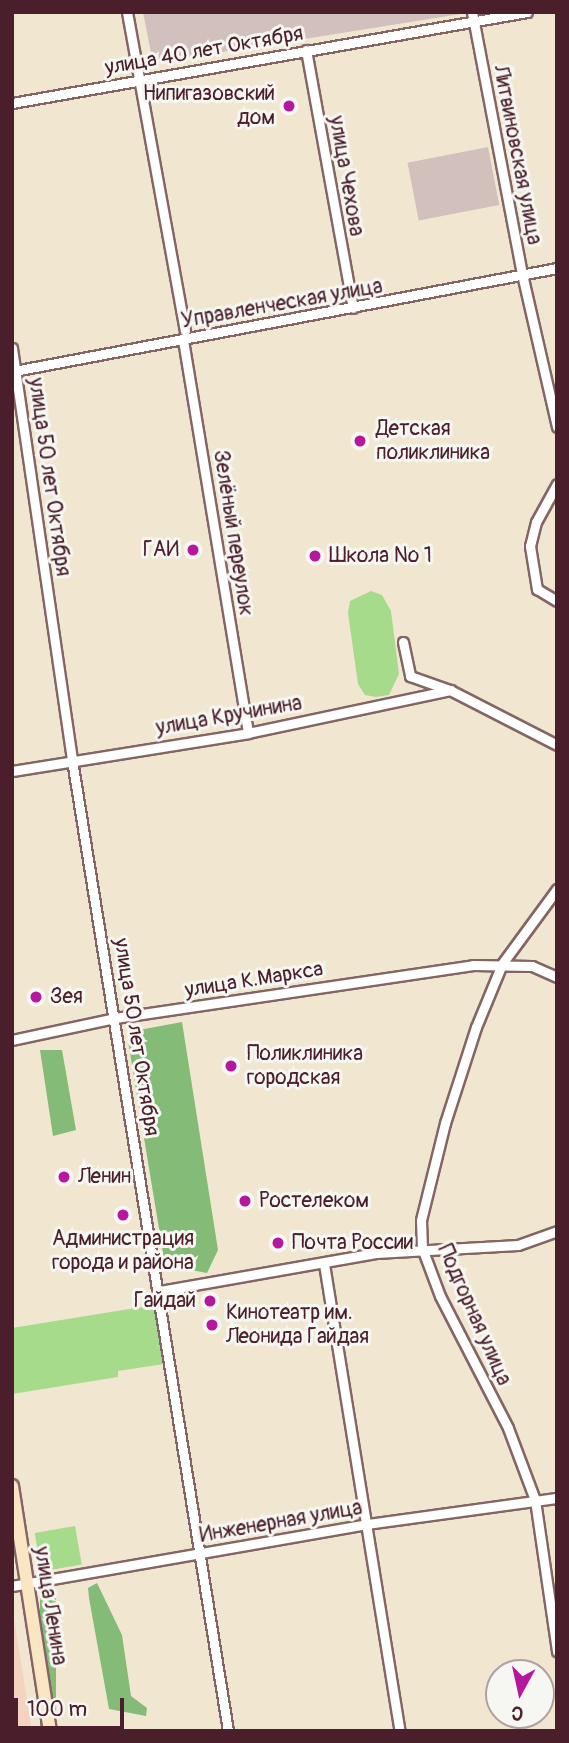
<!DOCTYPE html>
<html>
<head>
<meta charset="utf-8">
<style>
  body { margin:0 }
  #map { position:relative; width:569px; height:1743px; overflow:hidden; background:#f1e7d1; font-family:Pangolin,sans-serif }
  div>[style] { position:absolute }
  .built>* { inset:0; background:#f5d3c1 }
  .industrial>* { inset:0; background:#d1c0bc; transform-origin:0 0 }
  .green>* { inset:0; background:#a6db8b; transform-origin:0 0 }
  .forest>* { inset:0; background:#84bb77; transform-origin:0 0 }
  .roads { filter:drop-shadow(2px 0 #846565) drop-shadow(-2px 0 #846565) drop-shadow(0 2px #846565) drop-shadow(0 -2px #846565) }
  .minor>* { height:9px; margin:-4.5px; padding:0 4.5px; transform-origin:4.5px; border-radius:4.5px; background:#fff }
  .secondary>* { height:12px; margin:-6px; padding:0 6px; transform-origin:6px; border-radius:6px; background:#fbe6c4 }
  .dots>* { width:19px; height:19px; translate:-50% -50%; box-sizing:border-box; border:4px solid #f6f6f2; border-radius:50% }
  span { translate:-50% -50%; white-space:nowrap; text-align:center; line-height:1.15; -webkit-text-stroke:6px #f6f6f2; paint-order:stroke }
  .street-label { font-size:21px; color:#4a1f2b }
  .poi-label { font-size:21px; color:#4a1f2b }
  .right { translate:-100% -50%; text-align:right }
  .left { translate:0 -50%; text-align:left }
  .frame { position:absolute; inset:0; border:14px solid #4a1f2b; pointer-events:none }
  .north { position:absolute; left:485px; top:1659px; width:70px; height:70px; box-sizing:border-box; background:#f6f6f2; border:2px solid #b1a0a2; border-radius:50%; rotate:188deg; font-size:19px; font-weight:700; line-height:28px; text-align:center; color:#4a1f2b }
  .north::after { content:''; display:block; margin:auto; width:24px; height:32px; background:#b5179e; clip-path:polygon(50% 0,100% 100%,50% 72%,0 100%) }
  .scale { position:absolute; left:14px; top:1698px; width:110px; height:32px; box-sizing:border-box; border:4px solid #4a1f2b; border-top:0; padding-left:9px; font-size:21px; line-height:24px; white-space:nowrap; color:#4a1f2b; -webkit-text-stroke:5px #f6f6f2; paint-order:stroke }
</style>
</head>
<body>
<div id="map">
  <div class="built">
    <i style="clip-path:polygon(12px 1606px,32px 1731px,12px 1731px)"></i>
  </div>
  <div class="industrial">
    <i style="clip-path:polygon(143px 12px,467px 12px,467px 13px,153px 63px)"></i>
    <i style="left:488px;top:147px;width:59px;height:82px;rotate:79deg"></i>
  </div>
  <div class="green">
    <i style="clip-path:polygon(371px 591px,382px 595px,391px 611px,399px 674px,389px 695px,376px 697px,365px 695px,358px 684px,348px 613px,350px 601px)"></i>
    <i style="clip-path:polygon(154px 1305px,164px 1364px,118px 1371px,118px 1377px,12px 1394px,12px 1328px)"></i>
    <i style="left:75px;top:1526px;width:39px;height:41px;rotate:80deg"></i>
  </div>
  <div class="forest">
    <i style="clip-path:polygon(182px 1022px,218px 1250px,207px 1273px,165px 1265px,128px 1041px,139px 1030px)"></i>
    <i style="clip-path:polygon(40px 1050px,62px 1050px,76px 1130px,53px 1136px)"></i>
    <i style="clip-path:polygon(97px 1583px,122px 1635px,131px 1696px,147px 1708px,146px 1716px,109px 1709px,89px 1598px,88px 1588px)"></i>
    <i style="left:40px;top:1598px;width:16px;height:135px"></i>
  </div>
  <div class="roads">
    <div class="minor">
      <i style="left:127px;top:12px;width:324px;rotate:79.7deg"></i>
      <i style="left:472px;top:12px;width:267px;rotate:79.2deg"></i>
      <i style="left:522px;top:274px;width:157px;rotate:77.1deg"></i>
      <i style="left:306px;top:50px;width:262px;rotate:79.7deg"></i>
      <i style="left:12px;top:103px;width:523px;rotate:-10.02deg"></i>
      <i style="left:183px;top:340px;width:398px;rotate:80.6deg"></i>
      <i style="left:12px;top:348px;width:416px;rotate:81.7deg"></i>
      <i style="left:72px;top:760px;width:983px;rotate:80.87deg"></i>
      <i style="left:14px;top:371px;width:553px;rotate:-10.74deg"></i>
      <i style="left:557px;top:484px;width:43px;rotate:118.9deg"></i>
      <i style="left:536px;top:522px;width:25px;rotate:104deg"></i>
      <i style="left:530px;top:546px;width:44px;rotate:80.8deg"></i>
      <i style="left:537px;top:589px;width:23px;rotate:31deg"></i>
      <i style="left:403px;top:642px;width:35px;rotate:78deg"></i>
      <i style="left:410px;top:676px;width:42px;rotate:19.3deg"></i>
      <i style="left:450px;top:690px;width:120px;rotate:27.2deg"></i>
      <i style="left:12px;top:771px;width:239px;rotate:-9.1deg"></i>
      <i style="left:248px;top:733px;width:207px;rotate:-12deg"></i>
      <i style="left:557px;top:889px;width:93px;rotate:126.3deg"></i>
      <i style="left:502px;top:964px;width:68px;rotate:112.4deg"></i>
      <i style="left:476px;top:1027px;width:101px;rotate:107.9deg"></i>
      <i style="left:445px;top:1123px;width:100px;rotate:103.9deg"></i>
      <i style="left:421px;top:1220px;width:28px;rotate:88deg"></i>
      <i style="left:422px;top:1248px;width:51px;rotate:69.4deg"></i>
      <i style="left:440px;top:1296px;width:148px;rotate:62.7deg"></i>
      <i style="left:508px;top:1428px;width:77px;rotate:69.4deg"></i>
      <i style="left:535px;top:1500px;width:153px;rotate:81.7deg"></i>
      <i style="left:12px;top:1040px;width:105px;rotate:-12.1deg"></i>
      <i style="left:115px;top:1018px;width:362px;rotate:-8.4deg"></i>
      <i style="left:473px;top:965px;width:59px;rotate:1deg"></i>
      <i style="left:532px;top:966px;width:27px;rotate:24deg"></i>
      <i style="left:324px;top:1264px;width:473px;rotate:80.8deg"></i>
      <i style="left:160px;top:1291px;width:219px;rotate:-10deg"></i>
      <i style="left:376px;top:1253px;width:142px;rotate:-3.2deg"></i>
      <i style="left:518px;top:1245px;width:41px;rotate:-19.7deg"></i>
      <i style="left:12px;top:1586px;width:360px;rotate:-9.9deg"></i>
      <i style="left:367px;top:1524px;width:192px;rotate:-7.8deg"></i>
    </div>
    <div class="secondary">
      <i style="left:12px;top:1486px;width:248px;rotate:81.2deg"></i>
    </div>
  </div>
  <div class="dots">
    <i style="left:289px;top:106px;background:#b5179e"></i>
    <i style="left:360px;top:441px;background:#b5179e"></i>
    <i style="left:193px;top:550px;background:#b5179e"></i>
    <i style="left:315px;top:556px;background:#b5179e"></i>
    <i style="left:36px;top:997px;background:#b5179e"></i>
    <i style="left:231px;top:1066px;background:#b5179e"></i>
    <i style="left:64px;top:1177px;background:#b5179e"></i>
    <i style="left:245px;top:1201px;background:#b5179e"></i>
    <i style="left:123px;top:1215px;background:#b5179e"></i>
    <i style="left:278px;top:1243px;background:#b5179e"></i>
    <i style="left:210px;top:1301px;background:#b5179e"></i>
    <i style="left:212px;top:1325px;background:#b5179e"></i>
  </div>
  <div class="street-label">
    <span style="left:204px;top:51px;rotate:-10deg">улица 40 лет Октября</span>
    <span style="left:517px;top:155px;rotate:79deg">Литвиновская улица</span>
    <span style="left:346px;top:176px;rotate:80deg">улица Чехова</span>
    <span style="left:282px;top:304px;rotate:-10deg">Управленческая улица</span>
    <span style="left:49px;top:477px;rotate:82deg">улица 50 лет Октября</span>
    <span style="left:233px;top:533px;rotate:81deg">Зелёный переулок</span>
    <span style="left:229px;top:716px;rotate:-10deg">улица Кручинина</span>
    <span style="left:254px;top:980px;rotate:-9deg">улица К.Маркса</span>
    <span style="left:136px;top:1037px;rotate:81deg">улица 50 лет Октября</span>
    <span style="left:474px;top:1315px;rotate:66deg">Подгорная улица</span>
    <span style="left:281px;top:1522px;rotate:-10deg">Инженерная улица</span>
    <span style="left:50px;top:1606px;rotate:81deg">улица Ленина</span>
  </div>
  <div class="poi-label">
    <span class="right" style="left:275px;top:106px">Нипигазовский<br>дом</span>
    <span class="left" style="left:376px;top:441px">Детская<br>поликлиника</span>
    <span class="right" style="left:179px;top:550px">ГАИ</span>
    <span class="left" style="left:329px;top:556px">Школа № 1</span>
    <span class="left" style="left:50px;top:997px">Зея</span>
    <span class="left" style="left:247px;top:1066px">Поликлиника<br>городская</span>
    <span class="left" style="left:78px;top:1177px">Ленин</span>
    <span class="left" style="left:259px;top:1201px">Ростелеком</span>
    <span style="left:123px;top:1251px">Администрация<br>города и района</span>
    <span class="left" style="left:292px;top:1243px">Почта России</span>
    <span class="right" style="left:196px;top:1301px">Гайдай</span>
    <span class="left" style="left:226px;top:1325px">Кинотеатр им.<br>Леонида Гайдая</span>
  </div>
  <div class="frame"></div>
  <div class="north">С</div>
  <div class="scale">100 m</div>
</div>
</body>
</html>
